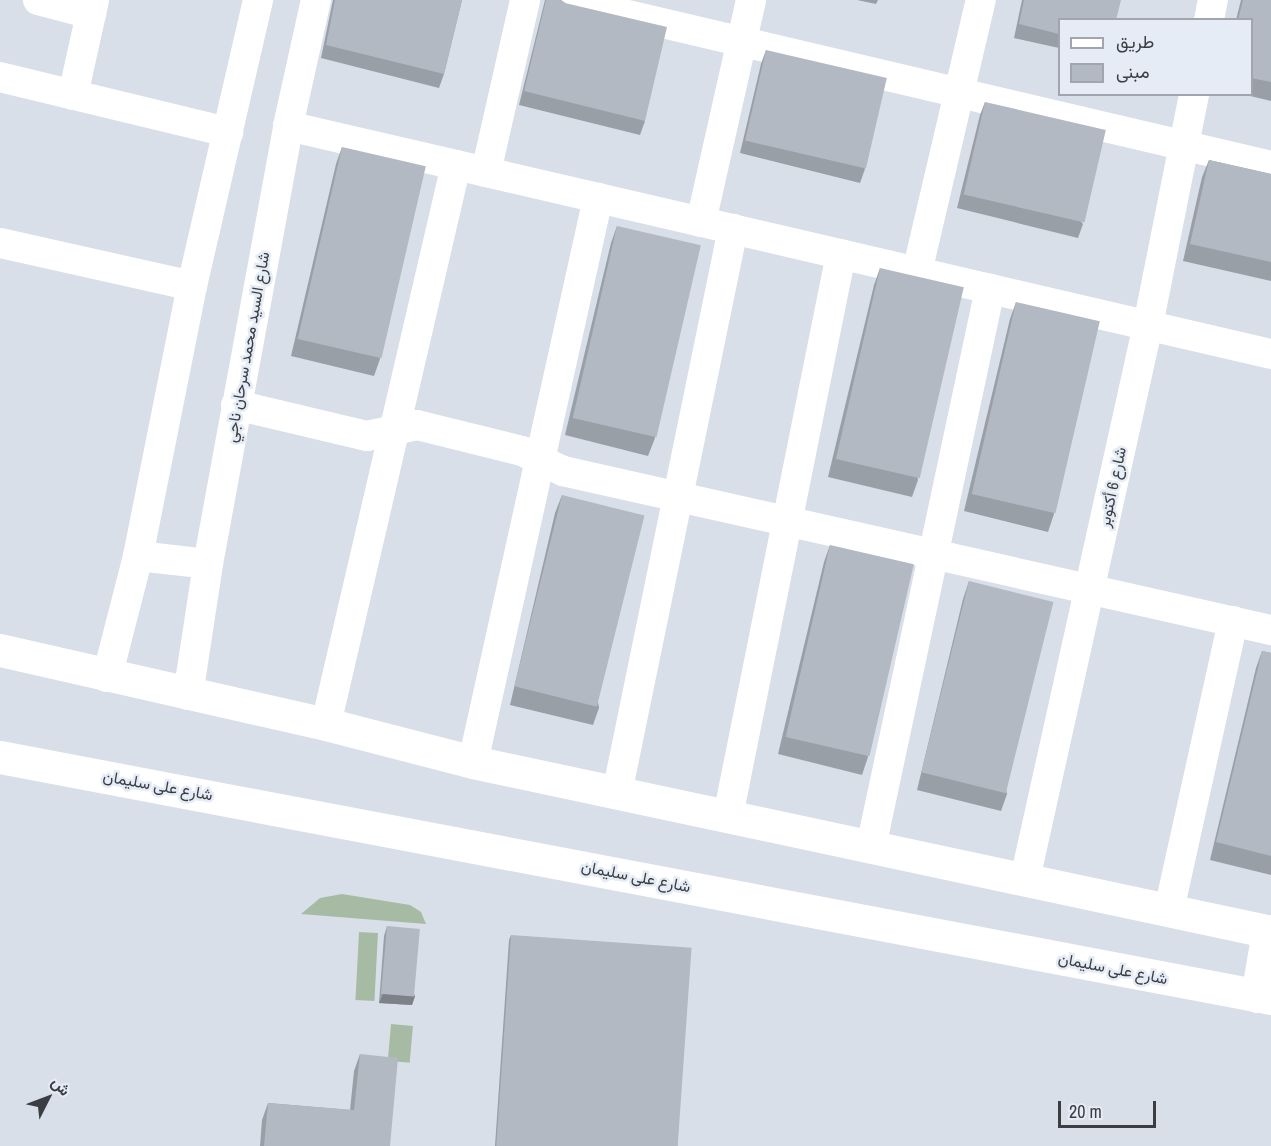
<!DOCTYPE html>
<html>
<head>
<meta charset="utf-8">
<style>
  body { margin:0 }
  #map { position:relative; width:1271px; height:1146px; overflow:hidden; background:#d8dfe8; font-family:"Archivo Narrow",Vazirmatn,sans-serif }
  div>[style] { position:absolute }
  .green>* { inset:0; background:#a7bba4; transform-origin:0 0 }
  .minor>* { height:30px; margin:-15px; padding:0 15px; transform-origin:15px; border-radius:15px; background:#fff }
  .tertiary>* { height:33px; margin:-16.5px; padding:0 16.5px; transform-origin:16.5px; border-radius:16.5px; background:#fff }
  .wall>* { inset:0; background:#999fa7 }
  .shaded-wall>* { inset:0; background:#7d8288 }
  .building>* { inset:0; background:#b2b9c2; transform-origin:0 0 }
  span { translate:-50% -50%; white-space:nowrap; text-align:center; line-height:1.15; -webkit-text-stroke:5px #e5ecf6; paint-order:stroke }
  .street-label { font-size:16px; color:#3a3d41 }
  .legend { position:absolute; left:1058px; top:18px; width:195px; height:78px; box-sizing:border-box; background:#e5ecf6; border:2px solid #a1a6ae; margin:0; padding:8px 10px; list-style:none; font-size:18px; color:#3a3d41 }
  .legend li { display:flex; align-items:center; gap:12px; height:30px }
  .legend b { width:30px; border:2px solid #a1a6ae }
  .north { position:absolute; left:18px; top:1068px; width:60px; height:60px; -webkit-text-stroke:4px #e5ecf6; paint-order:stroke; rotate:48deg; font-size:16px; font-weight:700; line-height:24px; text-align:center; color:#3a3d41 }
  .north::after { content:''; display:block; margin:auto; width:21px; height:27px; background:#3a3d41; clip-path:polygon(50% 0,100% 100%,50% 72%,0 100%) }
  .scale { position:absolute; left:1058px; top:1101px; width:98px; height:27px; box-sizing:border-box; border:3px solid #3a3d41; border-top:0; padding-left:8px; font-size:18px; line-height:21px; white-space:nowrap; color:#3a3d41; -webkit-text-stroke:4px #e5ecf6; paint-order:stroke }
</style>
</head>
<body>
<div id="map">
  <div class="green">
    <i style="clip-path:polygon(342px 894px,410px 905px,421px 912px,426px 924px,301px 914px,320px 898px)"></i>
    <i style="left:359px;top:932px;width:19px;height:68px;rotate:3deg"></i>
    <i style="left:391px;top:1024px;width:22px;height:37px;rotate:5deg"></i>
  </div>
  <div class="minor">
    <i style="left:38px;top:0;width:55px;rotate:14.8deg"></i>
    <i style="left:564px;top:0;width:726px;rotate:13.21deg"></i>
    <i style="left:1209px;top:20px;width:20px;rotate:-79deg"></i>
    <i style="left:0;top:77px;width:235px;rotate:13.6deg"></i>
    <i style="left:73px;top:95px;width:97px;rotate:-77.5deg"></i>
    <i style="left:288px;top:126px;width:1009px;rotate:13.06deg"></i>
    <i style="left:486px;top:172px;width:176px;rotate:-77.2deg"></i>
    <i style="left:701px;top:222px;width:228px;rotate:-77.3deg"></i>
    <i style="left:0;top:243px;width:197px;rotate:12.6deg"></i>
    <i style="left:917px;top:272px;width:279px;rotate:-76.8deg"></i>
    <i style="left:236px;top:405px;width:135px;rotate:13.3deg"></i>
    <i style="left:367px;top:436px;width:51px;rotate:-12.4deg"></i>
    <i style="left:417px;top:425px;width:108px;rotate:13.9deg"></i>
    <i style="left:522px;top:451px;width:46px;rotate:26deg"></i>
    <i style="left:563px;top:471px;width:726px;rotate:12.66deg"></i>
    <i style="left:138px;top:556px;width:70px;rotate:6.5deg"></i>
    <i style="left:107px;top:677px;width:125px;rotate:-75.6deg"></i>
    <i style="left:138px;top:556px;width:275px;rotate:-78.7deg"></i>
    <i style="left:192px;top:286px;width:294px;rotate:-77deg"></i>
    <i style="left:188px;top:695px;width:133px;rotate:-81.3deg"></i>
    <i style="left:208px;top:564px;width:445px;rotate:-79.6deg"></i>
    <i style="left:288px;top:126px;width:129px;rotate:-77.5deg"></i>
    <i style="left:326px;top:724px;width:574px;rotate:-76.91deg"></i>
    <i style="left:473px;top:762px;width:578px;rotate:-77.5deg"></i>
    <i style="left:617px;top:793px;width:576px;rotate:-78.38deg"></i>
    <i style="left:728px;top:816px;width:573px;rotate:-78.63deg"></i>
    <i style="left:871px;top:847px;width:571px;rotate:-77.96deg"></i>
    <i style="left:1025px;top:879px;width:567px;rotate:-77.48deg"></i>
    <i style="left:1148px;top:325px;width:236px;rotate:-78.7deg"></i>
    <i style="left:1169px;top:910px;width:296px;rotate:-77.5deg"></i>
  </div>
  <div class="tertiary">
    <i style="left:0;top:650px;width:334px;rotate:12.8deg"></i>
    <i style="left:326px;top:724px;width:152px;rotate:14.5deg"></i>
    <i style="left:473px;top:762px;width:816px;rotate:12.03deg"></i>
    <i style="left:0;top:757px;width:1294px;rotate:10.74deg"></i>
    <i style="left:1257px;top:996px;width:66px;rotate:-80.4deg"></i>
  </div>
  <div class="wall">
    <i style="clip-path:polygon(333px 0,462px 0,444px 74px,439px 88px,321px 58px)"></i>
    <i style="clip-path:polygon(545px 0,561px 0,565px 3px,645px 121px,640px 135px,519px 105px)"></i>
    <i style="clip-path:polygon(857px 0,878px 0,876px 4px)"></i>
    <i style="clip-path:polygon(1022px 0,1121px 0,1059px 20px,1059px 48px,1014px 38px)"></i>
    <i style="clip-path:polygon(1241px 0,1271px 0,1271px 101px,1242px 94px,1251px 94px,1251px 20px,1236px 20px)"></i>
    <i style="clip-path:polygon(766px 50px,865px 169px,860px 183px,740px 153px,761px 64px)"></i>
    <i style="clip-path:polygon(985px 102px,1083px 224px,1078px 238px,957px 208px,980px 115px)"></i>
    <i style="clip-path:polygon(342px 147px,380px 359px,374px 376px,291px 356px,336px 164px)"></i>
    <i style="clip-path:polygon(1209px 160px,1271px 174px,1271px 281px,1183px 261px,1202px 177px)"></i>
    <i style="clip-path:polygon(617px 226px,655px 438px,648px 456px,565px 435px,611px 243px)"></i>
    <i style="clip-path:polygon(880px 268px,918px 480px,912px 497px,828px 477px,874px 285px)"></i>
    <i style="clip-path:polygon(1016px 302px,1054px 514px,1048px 532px,964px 511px,1010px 319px)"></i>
    <i style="clip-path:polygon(562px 495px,599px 708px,593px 725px,510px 705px,555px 513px)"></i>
    <i style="clip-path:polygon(830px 545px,868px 757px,862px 775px,778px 754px,824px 562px)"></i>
    <i style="clip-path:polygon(969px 581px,1007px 794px,1001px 811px,917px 790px,963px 599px)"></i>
    <i style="clip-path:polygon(1262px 651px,1271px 653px,1271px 875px,1210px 860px,1256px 668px)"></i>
    <i style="clip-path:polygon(387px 926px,415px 996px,412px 1005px,379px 1003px,384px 936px)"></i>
    <i style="clip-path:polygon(511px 935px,678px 1146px,495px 1146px,509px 940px)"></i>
    <i style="clip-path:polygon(360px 1054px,390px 1146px,260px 1146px,262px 1120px,268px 1103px,350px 1110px,354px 1071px)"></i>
  </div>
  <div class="shaded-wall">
    <i style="clip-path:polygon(383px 994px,415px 996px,412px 1005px,379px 1003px)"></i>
  </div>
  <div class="building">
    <i style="clip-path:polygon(335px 0,462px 0,444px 74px,326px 45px)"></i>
    <i style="clip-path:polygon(546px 0,561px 0,565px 3px,667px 27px,645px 121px,524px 91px)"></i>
    <i style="clip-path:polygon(1024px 0,1121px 0,1116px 20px,1059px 20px,1059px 34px,1019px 24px)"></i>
    <i style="clip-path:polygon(1243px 0,1271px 0,1271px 82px,1251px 78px,1251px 20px,1238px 20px)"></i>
    <i style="left:766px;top:50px;width:124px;height:93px;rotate:13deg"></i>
    <i style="left:985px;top:102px;width:124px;height:95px;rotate:13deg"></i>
    <i style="left:342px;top:147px;width:86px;height:197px;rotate:13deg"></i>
    <i style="clip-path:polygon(1209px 160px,1271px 174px,1271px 262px,1190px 244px)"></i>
    <i style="left:617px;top:226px;width:86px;height:197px;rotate:13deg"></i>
    <i style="left:880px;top:268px;width:86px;height:196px;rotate:13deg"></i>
    <i style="left:1016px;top:302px;width:86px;height:197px;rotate:13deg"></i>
    <i style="left:562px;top:495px;width:85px;height:197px;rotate:14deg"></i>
    <i style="left:830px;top:545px;width:86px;height:197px;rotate:13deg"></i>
    <i style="left:969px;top:581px;width:87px;height:197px;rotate:14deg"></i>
    <i style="clip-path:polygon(1262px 651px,1271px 653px,1271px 856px,1216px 842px)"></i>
    <i style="left:387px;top:926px;width:33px;height:68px;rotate:5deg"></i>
    <i style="left:511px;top:935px;width:181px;height:212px;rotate:4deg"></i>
    <i style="clip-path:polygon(360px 1054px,398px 1058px,390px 1146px,264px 1146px,268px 1103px,354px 1110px)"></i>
  </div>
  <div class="street-label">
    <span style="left:247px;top:347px;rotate:-80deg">شارع السيد محمد سرحان ناجي</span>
    <span style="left:1112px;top:487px;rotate:-78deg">شارع 6 أكتوبر</span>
    <span style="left:158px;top:785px;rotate:10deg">شارع على سليمان</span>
    <span style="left:636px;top:876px;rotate:11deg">شارع على سليمان</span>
    <span style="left:1113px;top:968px;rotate:11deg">شارع على سليمان</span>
  </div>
  <ul class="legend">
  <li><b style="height:8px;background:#fff"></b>طريق</li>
  <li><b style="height:16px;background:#b2b9c2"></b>مبنى</li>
  </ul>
  <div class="north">ش</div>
  <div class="scale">20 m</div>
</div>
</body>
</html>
